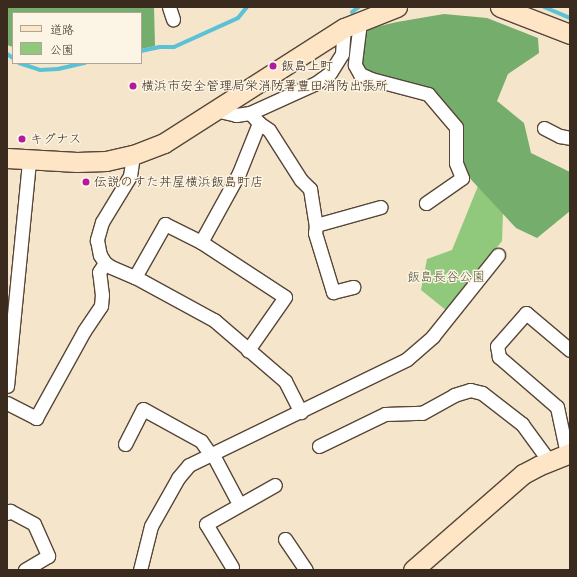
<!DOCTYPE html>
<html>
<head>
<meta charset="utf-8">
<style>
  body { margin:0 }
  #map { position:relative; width:577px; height:577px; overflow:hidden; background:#f5e5ca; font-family:"Comic Neue","Klee One",sans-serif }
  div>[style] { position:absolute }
  .green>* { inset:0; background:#91c97c }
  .forest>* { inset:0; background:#74ad6c }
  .stream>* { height:4px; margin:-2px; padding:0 2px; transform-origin:2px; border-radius:2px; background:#5ac2d6 }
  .roads { filter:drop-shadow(1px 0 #574638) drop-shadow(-1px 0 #574638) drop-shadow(0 1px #574638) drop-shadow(0 -1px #574638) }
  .street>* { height:13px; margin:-6.5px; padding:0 6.5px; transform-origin:6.5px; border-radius:6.5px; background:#fff }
  .secondary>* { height:19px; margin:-9.5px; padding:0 9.5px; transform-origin:9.5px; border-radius:9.5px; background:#fee5c5 }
  .dots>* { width:11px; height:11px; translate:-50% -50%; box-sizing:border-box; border:2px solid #fcf5e5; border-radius:50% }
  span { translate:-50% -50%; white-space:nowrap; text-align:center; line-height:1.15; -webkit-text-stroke:3px #fcf5e5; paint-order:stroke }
  .poi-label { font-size:13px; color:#3b2a1e }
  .left { translate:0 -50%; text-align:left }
  .park-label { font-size:13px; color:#555a3a }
  .frame { position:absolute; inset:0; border:8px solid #3b2a1e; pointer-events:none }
  .legend { position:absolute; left:12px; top:12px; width:130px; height:52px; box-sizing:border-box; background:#fcf5e5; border:1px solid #afa495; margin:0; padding:5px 7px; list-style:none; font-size:12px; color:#3b2a1e }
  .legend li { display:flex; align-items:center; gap:8px; height:20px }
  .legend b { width:20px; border:1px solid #afa495 }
</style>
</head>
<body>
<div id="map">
  <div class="green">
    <i style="clip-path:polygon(478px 186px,503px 213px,502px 241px,447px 311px,421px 290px,427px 259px,452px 250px)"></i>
  </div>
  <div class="forest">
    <i style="clip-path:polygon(7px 7px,154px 7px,155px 46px,141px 49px,141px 13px,13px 13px,13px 47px,7px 45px)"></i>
    <i style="clip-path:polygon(444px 14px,487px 18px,538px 38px,539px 53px,508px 74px,497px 101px,524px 123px,531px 153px,570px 172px,570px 211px,537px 238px,516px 228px,464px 172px,458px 127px,429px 93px,355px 73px,354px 32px,397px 22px)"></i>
  </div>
  <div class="stream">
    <i style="left:544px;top:7px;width:28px;rotate:23deg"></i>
    <i style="left:352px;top:12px;width:9px;rotate:-36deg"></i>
    <i style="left:141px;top:51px;width:19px;rotate:-12deg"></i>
    <i style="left:160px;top:47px;width:14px"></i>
    <i style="left:174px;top:47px;width:70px;rotate:-24.4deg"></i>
    <i style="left:238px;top:18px;width:14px;rotate:-51deg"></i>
    <i style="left:7px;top:54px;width:7px;rotate:34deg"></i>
    <i style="left:19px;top:63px;width:22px;rotate:18deg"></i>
    <i style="left:40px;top:70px;width:18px;rotate:-3deg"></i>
    <i style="left:58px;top:69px;width:28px;rotate:-13deg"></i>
  </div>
  <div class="roads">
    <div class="street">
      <i style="left:169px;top:7px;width:13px;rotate:72deg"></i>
      <i style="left:357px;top:22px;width:8px;rotate:76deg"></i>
      <i style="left:359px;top:30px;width:35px;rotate:97deg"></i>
      <i style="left:355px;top:65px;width:10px;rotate:61deg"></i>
      <i style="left:360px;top:74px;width:12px;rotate:24deg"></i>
      <i style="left:371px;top:79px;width:59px;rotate:14.7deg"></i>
      <i style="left:428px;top:94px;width:43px;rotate:49.7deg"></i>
      <i style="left:456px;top:127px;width:36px;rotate:90deg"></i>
      <i style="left:456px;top:163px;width:16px;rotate:68deg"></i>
      <i style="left:462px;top:178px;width:44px;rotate:145.2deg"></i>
      <i style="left:215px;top:110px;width:22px;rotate:13deg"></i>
      <i style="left:236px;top:115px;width:14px;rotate:-8deg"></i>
      <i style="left:250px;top:113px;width:13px;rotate:48deg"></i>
      <i style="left:259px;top:123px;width:12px;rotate:35deg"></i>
      <i style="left:269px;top:130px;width:59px;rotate:57.4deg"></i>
      <i style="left:301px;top:180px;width:13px;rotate:45deg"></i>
      <i style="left:310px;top:189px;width:36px;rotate:81deg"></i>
      <i style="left:316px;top:225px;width:8px;rotate:97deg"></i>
      <i style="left:315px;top:233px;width:62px;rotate:73deg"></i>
      <i style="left:333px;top:292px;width:21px;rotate:-14deg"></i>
      <i style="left:250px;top:113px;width:72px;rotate:-24.4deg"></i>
      <i style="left:316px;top:83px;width:17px;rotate:-36deg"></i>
      <i style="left:330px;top:73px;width:22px;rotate:-58deg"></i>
      <i style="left:342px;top:54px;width:26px;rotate:-86deg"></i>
      <i style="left:544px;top:128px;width:18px;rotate:27deg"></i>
      <i style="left:560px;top:136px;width:10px;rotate:11deg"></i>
      <i style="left:133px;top:155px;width:21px;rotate:98deg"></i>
      <i style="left:130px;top:176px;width:54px;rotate:121.3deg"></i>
      <i style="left:102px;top:222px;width:19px;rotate:106deg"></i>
      <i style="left:97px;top:240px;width:15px;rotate:79deg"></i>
      <i style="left:100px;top:255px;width:9px;rotate:58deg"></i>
      <i style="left:105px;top:263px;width:7px;rotate:34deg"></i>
      <i style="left:111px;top:267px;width:26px;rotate:23deg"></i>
      <i style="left:135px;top:277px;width:90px;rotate:28.6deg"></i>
      <i style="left:214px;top:320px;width:94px;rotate:40.7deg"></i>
      <i style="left:285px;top:381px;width:35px;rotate:63deg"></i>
      <i style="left:316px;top:225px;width:67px;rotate:-15.5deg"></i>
      <i style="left:201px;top:242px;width:79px;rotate:-61.2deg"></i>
      <i style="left:239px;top:173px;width:54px;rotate:-68.2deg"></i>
      <i style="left:135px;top:277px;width:61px;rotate:-60.5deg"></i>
      <i style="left:165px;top:224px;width:40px;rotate:26.6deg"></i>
      <i style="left:201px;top:242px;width:100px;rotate:33.2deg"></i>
      <i style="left:285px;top:297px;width:65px;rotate:124.9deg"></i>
      <i style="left:7px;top:386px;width:227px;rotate:-84.4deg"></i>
      <i style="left:7px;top:403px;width:33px;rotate:27deg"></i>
      <i style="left:36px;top:418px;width:99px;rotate:-61.1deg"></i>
      <i style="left:84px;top:331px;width:30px;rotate:-56deg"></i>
      <i style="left:101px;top:306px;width:11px;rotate:-85deg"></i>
      <i style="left:102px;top:295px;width:23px;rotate:-97deg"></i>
      <i style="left:99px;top:272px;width:11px;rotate:-56deg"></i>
      <i style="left:125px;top:444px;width:39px;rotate:-63deg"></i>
      <i style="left:143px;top:409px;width:66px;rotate:28.9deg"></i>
      <i style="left:201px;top:441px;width:16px;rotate:55deg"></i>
      <i style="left:319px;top:446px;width:73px;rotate:-25.9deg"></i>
      <i style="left:385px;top:414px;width:37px;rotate:-2deg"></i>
      <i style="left:422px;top:413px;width:37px;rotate:-29deg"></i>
      <i style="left:454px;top:395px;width:17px;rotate:-17deg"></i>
      <i style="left:470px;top:390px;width:12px;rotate:14deg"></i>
      <i style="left:482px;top:393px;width:51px;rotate:37.8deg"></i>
      <i style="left:522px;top:424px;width:46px;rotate:53.9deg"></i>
      <i style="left:212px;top:453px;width:58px;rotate:62.1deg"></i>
      <i style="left:567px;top:454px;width:48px;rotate:-102deg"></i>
      <i style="left:557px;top:407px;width:77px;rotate:-139.2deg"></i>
      <i style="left:499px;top:357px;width:11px;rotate:-100deg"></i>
      <i style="left:497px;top:346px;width:44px;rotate:-48.7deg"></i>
      <i style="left:526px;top:313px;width:57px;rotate:40.1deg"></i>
      <i style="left:7px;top:513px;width:4px;rotate:-34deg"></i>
      <i style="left:10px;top:511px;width:27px;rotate:28deg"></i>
      <i style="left:34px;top:524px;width:35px;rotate:66deg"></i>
      <i style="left:48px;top:556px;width:27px;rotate:149deg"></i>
      <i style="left:285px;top:539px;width:37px;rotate:56deg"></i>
      <i style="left:232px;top:567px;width:50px;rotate:-121.2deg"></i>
      <i style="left:206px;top:524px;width:79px;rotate:-29.5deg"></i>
      <i style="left:140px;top:570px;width:45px;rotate:-76deg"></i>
      <i style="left:151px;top:526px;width:55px;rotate:-60.6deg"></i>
      <i style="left:178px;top:478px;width:17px;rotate:-50deg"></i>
      <i style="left:189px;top:465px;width:242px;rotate:-25.9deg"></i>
      <i style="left:407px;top:359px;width:35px;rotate:-41deg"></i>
      <i style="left:433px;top:336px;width:104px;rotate:-51.3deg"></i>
    </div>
    <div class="secondary">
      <i style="left:500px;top:7px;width:75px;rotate:21.1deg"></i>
      <i style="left:7px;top:158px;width:70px;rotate:3.3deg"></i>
      <i style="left:77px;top:162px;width:29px;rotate:-2deg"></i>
      <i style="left:106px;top:161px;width:28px;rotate:-13deg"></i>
      <i style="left:133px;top:155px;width:33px;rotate:-21deg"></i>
      <i style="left:164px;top:143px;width:214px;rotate:-32.6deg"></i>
      <i style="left:344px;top:28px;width:57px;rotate:-21.6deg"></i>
      <i style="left:413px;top:570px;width:146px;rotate:-41.1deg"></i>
      <i style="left:523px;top:474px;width:17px;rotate:-28deg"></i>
      <i style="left:538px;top:466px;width:35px;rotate:-22deg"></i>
    </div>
  </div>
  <div class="dots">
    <i style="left:273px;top:66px;background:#b5179e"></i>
    <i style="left:133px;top:86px;background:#b5179e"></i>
    <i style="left:22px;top:139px;background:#b5179e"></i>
    <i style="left:86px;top:182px;background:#b5179e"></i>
  </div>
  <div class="poi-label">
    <span class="left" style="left:281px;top:66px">飯島上町</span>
    <span class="left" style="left:141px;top:86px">横浜市安全管理局栄消防署豊田消防出張所</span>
    <span class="left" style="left:30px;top:139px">キグナス</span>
    <span class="left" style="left:94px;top:182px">伝説のすた丼屋横浜飯島町店</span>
  </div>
  <div class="park-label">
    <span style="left:446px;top:277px">飯島長谷公園</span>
  </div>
  <div class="frame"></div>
  <ul class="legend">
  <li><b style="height:5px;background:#fee5c5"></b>道路</li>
  <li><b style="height:11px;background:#91c97c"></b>公園</li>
  </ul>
</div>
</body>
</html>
